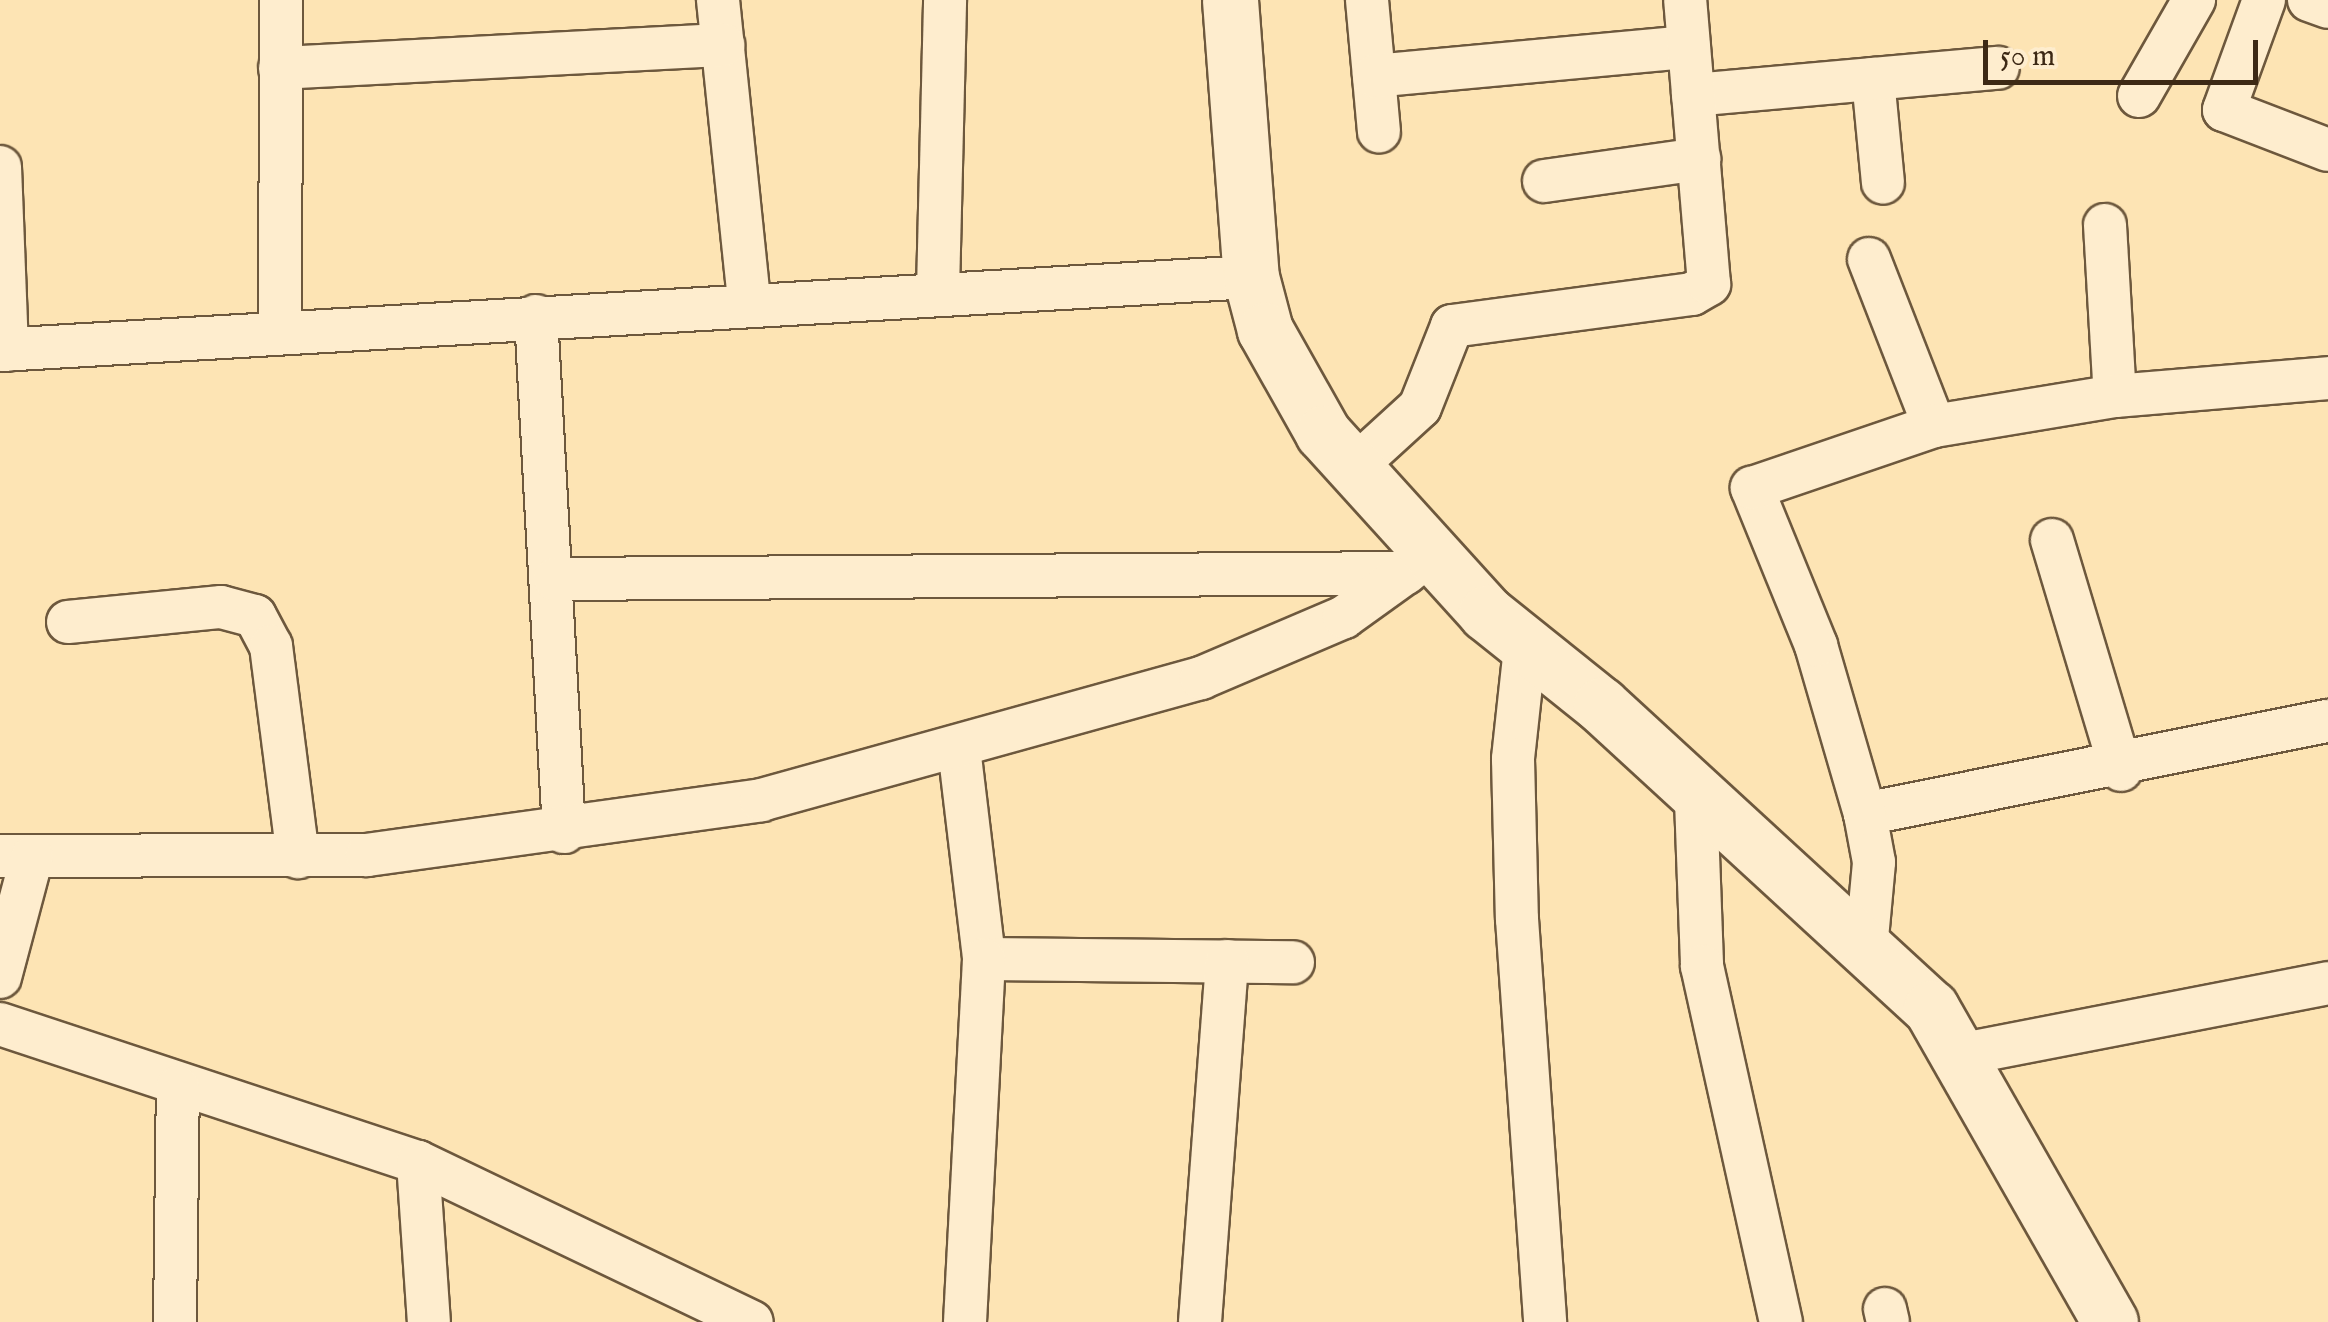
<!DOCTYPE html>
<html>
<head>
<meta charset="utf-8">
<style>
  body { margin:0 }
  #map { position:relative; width:2328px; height:1322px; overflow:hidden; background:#fde4b4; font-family:"IM FELL English",serif }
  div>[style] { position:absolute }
  .roads { filter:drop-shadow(2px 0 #6d583d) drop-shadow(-2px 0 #6d583d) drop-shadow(0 2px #6d583d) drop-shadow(0 -2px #6d583d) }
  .street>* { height:42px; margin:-21px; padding:0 21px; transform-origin:21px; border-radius:21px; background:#feedce }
  .secondary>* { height:55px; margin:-27.5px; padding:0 27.5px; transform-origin:27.5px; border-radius:27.5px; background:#feedce }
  span { translate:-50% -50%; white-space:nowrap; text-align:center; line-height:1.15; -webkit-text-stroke:8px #feedce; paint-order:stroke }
  .scale { position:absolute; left:1983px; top:40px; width:275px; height:45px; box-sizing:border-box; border:5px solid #3d2915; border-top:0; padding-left:12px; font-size:30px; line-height:35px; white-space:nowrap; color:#3d2915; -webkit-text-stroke:8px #feedce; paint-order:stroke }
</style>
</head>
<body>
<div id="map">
  <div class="roads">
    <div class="street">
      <i style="left:718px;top:0;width:304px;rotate:84.1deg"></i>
      <i style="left:1367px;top:0;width:132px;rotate:84.8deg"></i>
      <i style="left:2264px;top:0;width:117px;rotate:110deg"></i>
      <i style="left:2224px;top:110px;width:111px;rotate:21deg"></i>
      <i style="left:2309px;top:0;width:20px;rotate:20deg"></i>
      <i style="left:280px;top:68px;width:444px;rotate:-3deg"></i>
      <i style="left:1374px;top:76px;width:316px;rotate:-5.3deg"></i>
      <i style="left:1873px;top:79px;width:104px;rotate:84.5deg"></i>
      <i style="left:1693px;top:95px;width:306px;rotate:-5.1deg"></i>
      <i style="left:2139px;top:96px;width:111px;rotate:-60.2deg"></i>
      <i style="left:0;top:167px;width:183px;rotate:87.8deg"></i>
      <i style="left:1544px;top:181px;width:157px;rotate:-8.1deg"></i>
      <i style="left:2105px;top:225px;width:171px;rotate:86.7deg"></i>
      <i style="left:1869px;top:259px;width:179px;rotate:68.7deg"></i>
      <i style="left:938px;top:290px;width:290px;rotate:-88.6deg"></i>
      <i style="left:536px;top:316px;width:517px;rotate:86.89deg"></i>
      <i style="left:280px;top:333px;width:333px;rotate:-89.8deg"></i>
      <i style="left:0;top:350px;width:1253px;rotate:-3.34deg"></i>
      <i style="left:1351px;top:470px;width:93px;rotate:-42.4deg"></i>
      <i style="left:1420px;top:407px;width:87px;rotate:-68.4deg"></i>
      <i style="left:1452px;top:326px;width:242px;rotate:-7.6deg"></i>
      <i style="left:1692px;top:294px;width:20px;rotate:-30deg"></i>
      <i style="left:1709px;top:284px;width:285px;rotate:-94.8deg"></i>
      <i style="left:2052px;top:540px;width:240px;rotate:73.3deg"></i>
      <i style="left:555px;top:579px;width:851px;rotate:-0.4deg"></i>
      <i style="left:68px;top:622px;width:154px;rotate:-5.6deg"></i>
      <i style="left:221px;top:607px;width:35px;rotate:15deg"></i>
      <i style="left:255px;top:616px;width:34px;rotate:62deg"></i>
      <i style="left:271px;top:646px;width:213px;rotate:82.7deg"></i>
      <i style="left:1525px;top:648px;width:112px;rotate:96.2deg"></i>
      <i style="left:1513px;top:759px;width:160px;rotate:88.6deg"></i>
      <i style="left:1517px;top:919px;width:404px;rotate:86deg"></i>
      <i style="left:959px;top:748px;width:212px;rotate:83.2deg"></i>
      <i style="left:984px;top:959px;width:309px;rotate:0.6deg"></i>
      <i style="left:1696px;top:800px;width:166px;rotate:87.9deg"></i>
      <i style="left:1702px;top:966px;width:365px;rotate:77.5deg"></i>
      <i style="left:1865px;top:814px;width:472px;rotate:-11.4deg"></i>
      <i style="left:0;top:856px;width:367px;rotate:-0.2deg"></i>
      <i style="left:367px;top:855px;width:398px;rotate:-7.9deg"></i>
      <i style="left:761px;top:800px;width:457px;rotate:-15.5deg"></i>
      <i style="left:1201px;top:678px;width:155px;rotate:-23.1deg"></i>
      <i style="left:1344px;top:617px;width:105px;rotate:-35.7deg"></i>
      <i style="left:1866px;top:949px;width:87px;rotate:-84.7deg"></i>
      <i style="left:1874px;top:862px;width:49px;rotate:-100.6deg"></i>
      <i style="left:1865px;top:814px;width:176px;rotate:-106.2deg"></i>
      <i style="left:1816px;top:645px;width:170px;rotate:-112.2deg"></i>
      <i style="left:1752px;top:488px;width:192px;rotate:-18.8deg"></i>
      <i style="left:1934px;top:426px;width:183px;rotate:-9.4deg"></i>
      <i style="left:2115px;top:396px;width:214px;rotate:-4.8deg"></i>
      <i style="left:0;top:977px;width:124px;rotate:-75.1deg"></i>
      <i style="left:0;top:1024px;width:440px;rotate:18.3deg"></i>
      <i style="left:418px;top:1162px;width:370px;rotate:25.6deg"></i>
      <i style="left:1963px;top:1054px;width:372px;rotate:-11deg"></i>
      <i style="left:418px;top:1162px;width:160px;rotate:86.1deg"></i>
      <i style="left:1885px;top:1309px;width:13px;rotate:77deg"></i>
      <i style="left:175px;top:1322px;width:235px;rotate:-89.3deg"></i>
      <i style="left:965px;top:1322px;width:363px;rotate:-87deg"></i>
      <i style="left:1200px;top:1322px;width:362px;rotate:-85.7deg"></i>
    </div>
    <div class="secondary">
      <i style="left:1230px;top:0;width:278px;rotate:85.7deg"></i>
      <i style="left:1251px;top:277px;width:55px;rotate:75.2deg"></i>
      <i style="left:1265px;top:330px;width:118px;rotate:60.6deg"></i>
      <i style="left:1323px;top:433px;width:243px;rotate:47.8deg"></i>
      <i style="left:1486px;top:613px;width:147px;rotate:38.7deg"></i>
      <i style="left:1601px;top:705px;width:448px;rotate:42.6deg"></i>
      <i style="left:1931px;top:1008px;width:361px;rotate:60.3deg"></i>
    </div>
  </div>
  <div class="scale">50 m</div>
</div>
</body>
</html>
